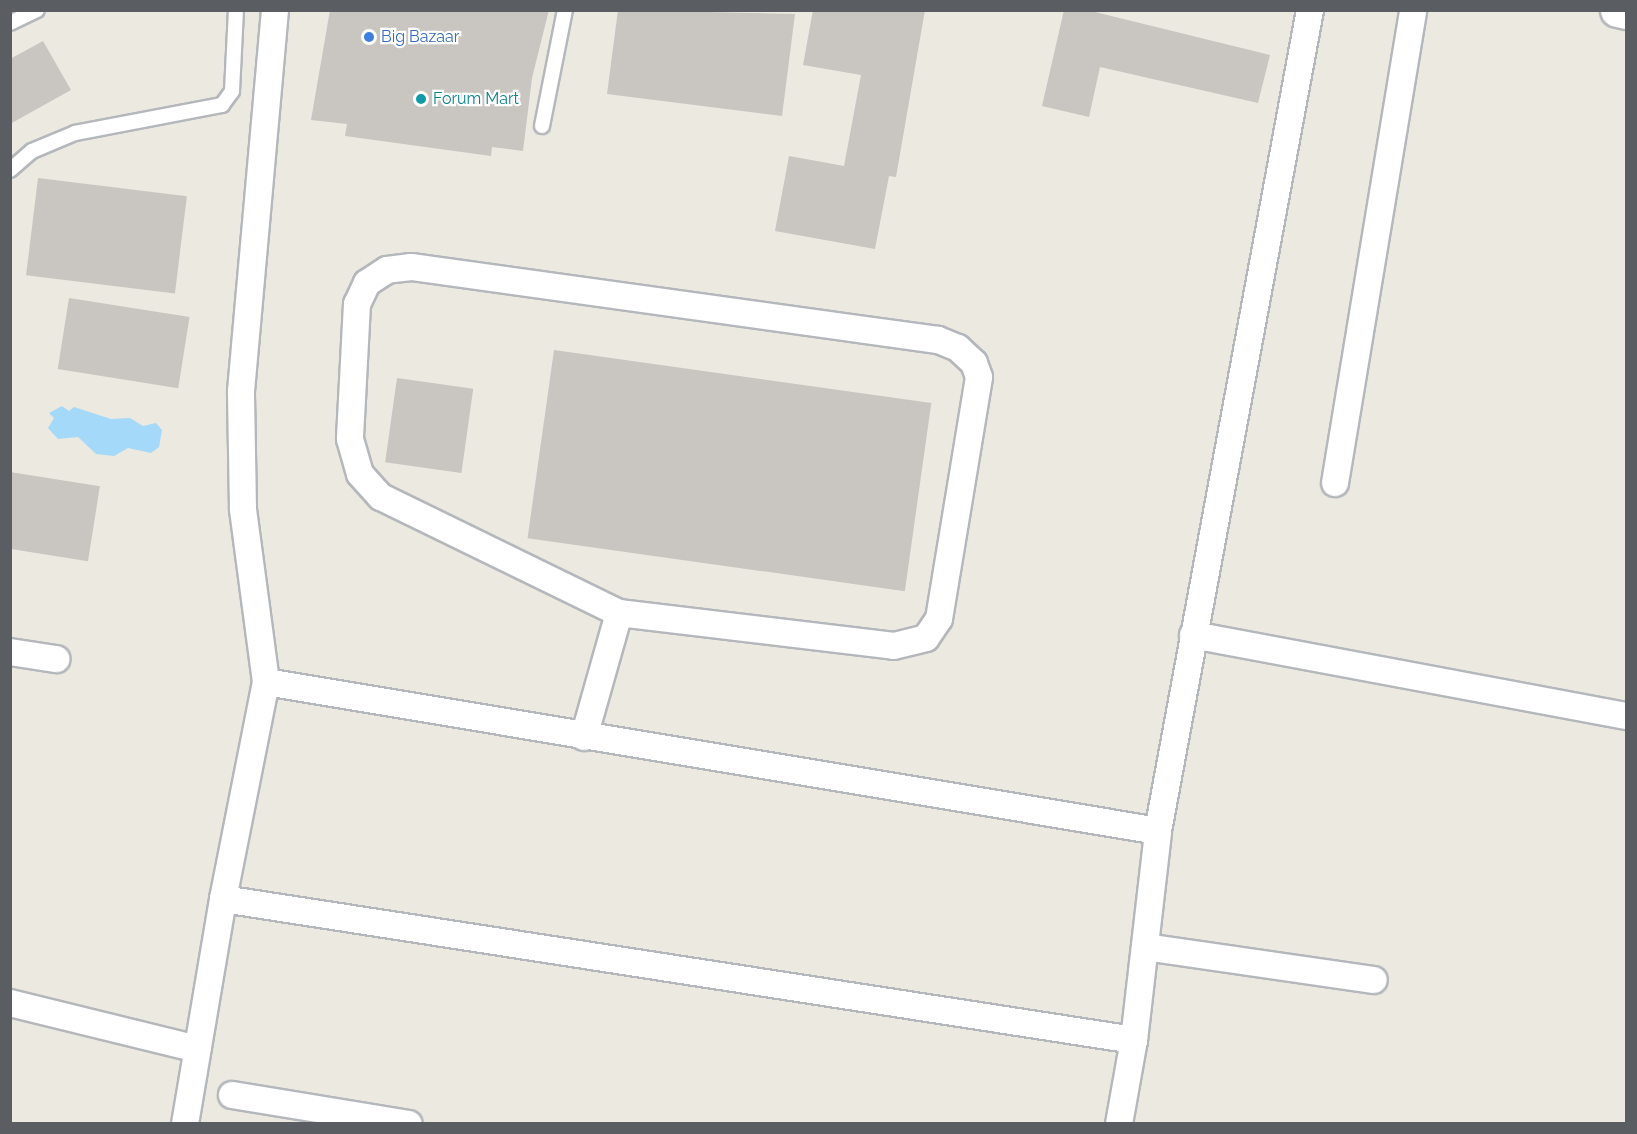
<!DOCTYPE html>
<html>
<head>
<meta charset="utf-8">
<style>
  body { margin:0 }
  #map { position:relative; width:1637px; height:1134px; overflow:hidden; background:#ece9e1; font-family:Raleway,sans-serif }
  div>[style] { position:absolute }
  .water>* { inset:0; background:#a4d9f9 }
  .building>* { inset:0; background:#c9c5c0; transform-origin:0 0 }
  .roads { filter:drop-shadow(2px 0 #b4b7bb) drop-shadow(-2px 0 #b4b7bb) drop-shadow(0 2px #b4b7bb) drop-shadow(0 -2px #b4b7bb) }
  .service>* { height:14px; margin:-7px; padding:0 7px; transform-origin:7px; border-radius:7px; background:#fff }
  .minor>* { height:26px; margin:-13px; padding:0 13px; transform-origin:13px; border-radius:13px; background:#fff }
  .tertiary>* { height:33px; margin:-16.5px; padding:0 16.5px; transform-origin:16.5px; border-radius:16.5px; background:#fff }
  .dots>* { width:16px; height:16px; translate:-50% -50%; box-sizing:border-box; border:3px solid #fff; border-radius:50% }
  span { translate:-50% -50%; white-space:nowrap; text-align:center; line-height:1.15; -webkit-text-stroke:4.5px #fff; paint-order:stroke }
  .shop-label { font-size:16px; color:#366cbe }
  .left { translate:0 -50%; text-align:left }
  .culture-label { font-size:16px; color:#0d838f }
  .frame { position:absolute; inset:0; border:12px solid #5a5d61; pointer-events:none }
</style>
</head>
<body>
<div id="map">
  <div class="water">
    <i style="clip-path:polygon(62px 406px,69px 411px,74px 407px,111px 419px,130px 418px,143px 426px,156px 423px,162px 430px,159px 447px,151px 453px,128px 448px,114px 456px,96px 454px,78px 437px,58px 439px,48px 428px,54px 418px,49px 413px)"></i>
  </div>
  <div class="building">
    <i style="clip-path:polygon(330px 10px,549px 10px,532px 78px,523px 151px,492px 147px,491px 156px,345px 136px,347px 124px,311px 120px)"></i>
    <i style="clip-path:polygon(618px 10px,795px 14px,782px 116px,607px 94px)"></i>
    <i style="clip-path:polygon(813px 10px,925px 10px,896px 177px,889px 176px,875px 249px,775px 231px,789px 156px,844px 166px,861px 75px,803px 65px)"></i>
    <i style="clip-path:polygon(1064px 10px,1087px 10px,1270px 55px,1258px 103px,1100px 67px,1089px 117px,1042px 106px)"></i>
    <i style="clip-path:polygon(43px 41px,71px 90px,10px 124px,10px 59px)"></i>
    <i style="left:38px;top:178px;width:150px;height:98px;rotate:7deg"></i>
    <i style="left:69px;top:298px;width:122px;height:72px;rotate:9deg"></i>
    <i style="left:554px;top:350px;width:381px;height:190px;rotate:8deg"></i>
    <i style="left:397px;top:378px;width:77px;height:85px;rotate:8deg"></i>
    <i style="left:10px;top:472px;width:91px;height:76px;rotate:9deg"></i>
  </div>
  <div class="roads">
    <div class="service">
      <i style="left:10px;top:23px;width:30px;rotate:-26deg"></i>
      <i style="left:542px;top:126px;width:118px;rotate:-78.8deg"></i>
      <i style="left:10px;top:170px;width:29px;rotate:-41deg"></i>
      <i style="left:32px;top:151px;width:47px;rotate:-22.7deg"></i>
      <i style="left:75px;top:133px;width:150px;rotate:-10.8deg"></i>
      <i style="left:222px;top:105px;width:17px;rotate:-54deg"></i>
      <i style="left:232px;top:91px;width:81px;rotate:-87.2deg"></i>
    </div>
    <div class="minor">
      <i style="left:1335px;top:483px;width:479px;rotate:-80.6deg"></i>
      <i style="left:1193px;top:635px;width:441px;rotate:10.6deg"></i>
      <i style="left:10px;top:652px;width:47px;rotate:8.7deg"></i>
      <i style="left:266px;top:682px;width:904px;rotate:9.48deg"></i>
      <i style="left:584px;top:737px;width:129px;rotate:-74.2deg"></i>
      <i style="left:619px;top:613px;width:277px;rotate:6.8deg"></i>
      <i style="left:894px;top:646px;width:33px;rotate:-14deg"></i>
      <i style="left:926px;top:638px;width:23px;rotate:-56deg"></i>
      <i style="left:939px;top:619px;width:245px;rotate:-80.6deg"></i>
      <i style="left:979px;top:377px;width:15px;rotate:-110deg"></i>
      <i style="left:974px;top:363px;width:22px;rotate:-137deg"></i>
      <i style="left:958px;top:348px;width:22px;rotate:-158deg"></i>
      <i style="left:938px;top:340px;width:532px;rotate:-172.11deg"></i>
      <i style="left:411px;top:267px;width:24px;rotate:173deg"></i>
      <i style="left:387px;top:270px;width:24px;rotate:147deg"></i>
      <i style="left:367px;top:283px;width:23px;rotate:115deg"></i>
      <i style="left:357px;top:304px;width:135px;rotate:93deg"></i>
      <i style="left:350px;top:439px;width:36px;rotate:74deg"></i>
      <i style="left:360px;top:474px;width:31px;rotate:48deg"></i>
      <i style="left:381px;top:497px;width:265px;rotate:26deg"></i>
      <i style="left:223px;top:899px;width:922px;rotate:8.8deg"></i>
      <i style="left:1145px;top:947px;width:231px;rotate:8.2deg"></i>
      <i style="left:10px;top:1003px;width:193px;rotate:13.8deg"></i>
      <i style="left:232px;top:1095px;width:179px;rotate:9.3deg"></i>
      <i style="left:185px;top:1124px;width:228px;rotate:-80.4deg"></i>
      <i style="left:223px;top:899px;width:221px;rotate:-78.8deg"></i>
      <i style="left:266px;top:682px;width:175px;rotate:-97.6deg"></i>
      <i style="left:243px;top:509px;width:118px;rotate:-91deg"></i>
      <i style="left:241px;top:391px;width:383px;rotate:-84.9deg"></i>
      <i style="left:1119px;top:1124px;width:85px;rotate:-79.9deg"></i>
      <i style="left:1134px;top:1040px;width:210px;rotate:-83.4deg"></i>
      <i style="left:1158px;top:831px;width:835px;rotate:-79.51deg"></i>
    </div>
    <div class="tertiary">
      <i style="left:1617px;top:10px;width:9px;rotate:13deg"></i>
    </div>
  </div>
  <div class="dots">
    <i style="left:369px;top:37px;background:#3f7fe0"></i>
    <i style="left:421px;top:99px;background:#0f9aa8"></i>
  </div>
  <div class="shop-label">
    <span class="left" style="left:381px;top:37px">Big Bazaar</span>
  </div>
  <div class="culture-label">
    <span class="left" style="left:433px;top:99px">Forum Mart</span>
  </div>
  <div class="frame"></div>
</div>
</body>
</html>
